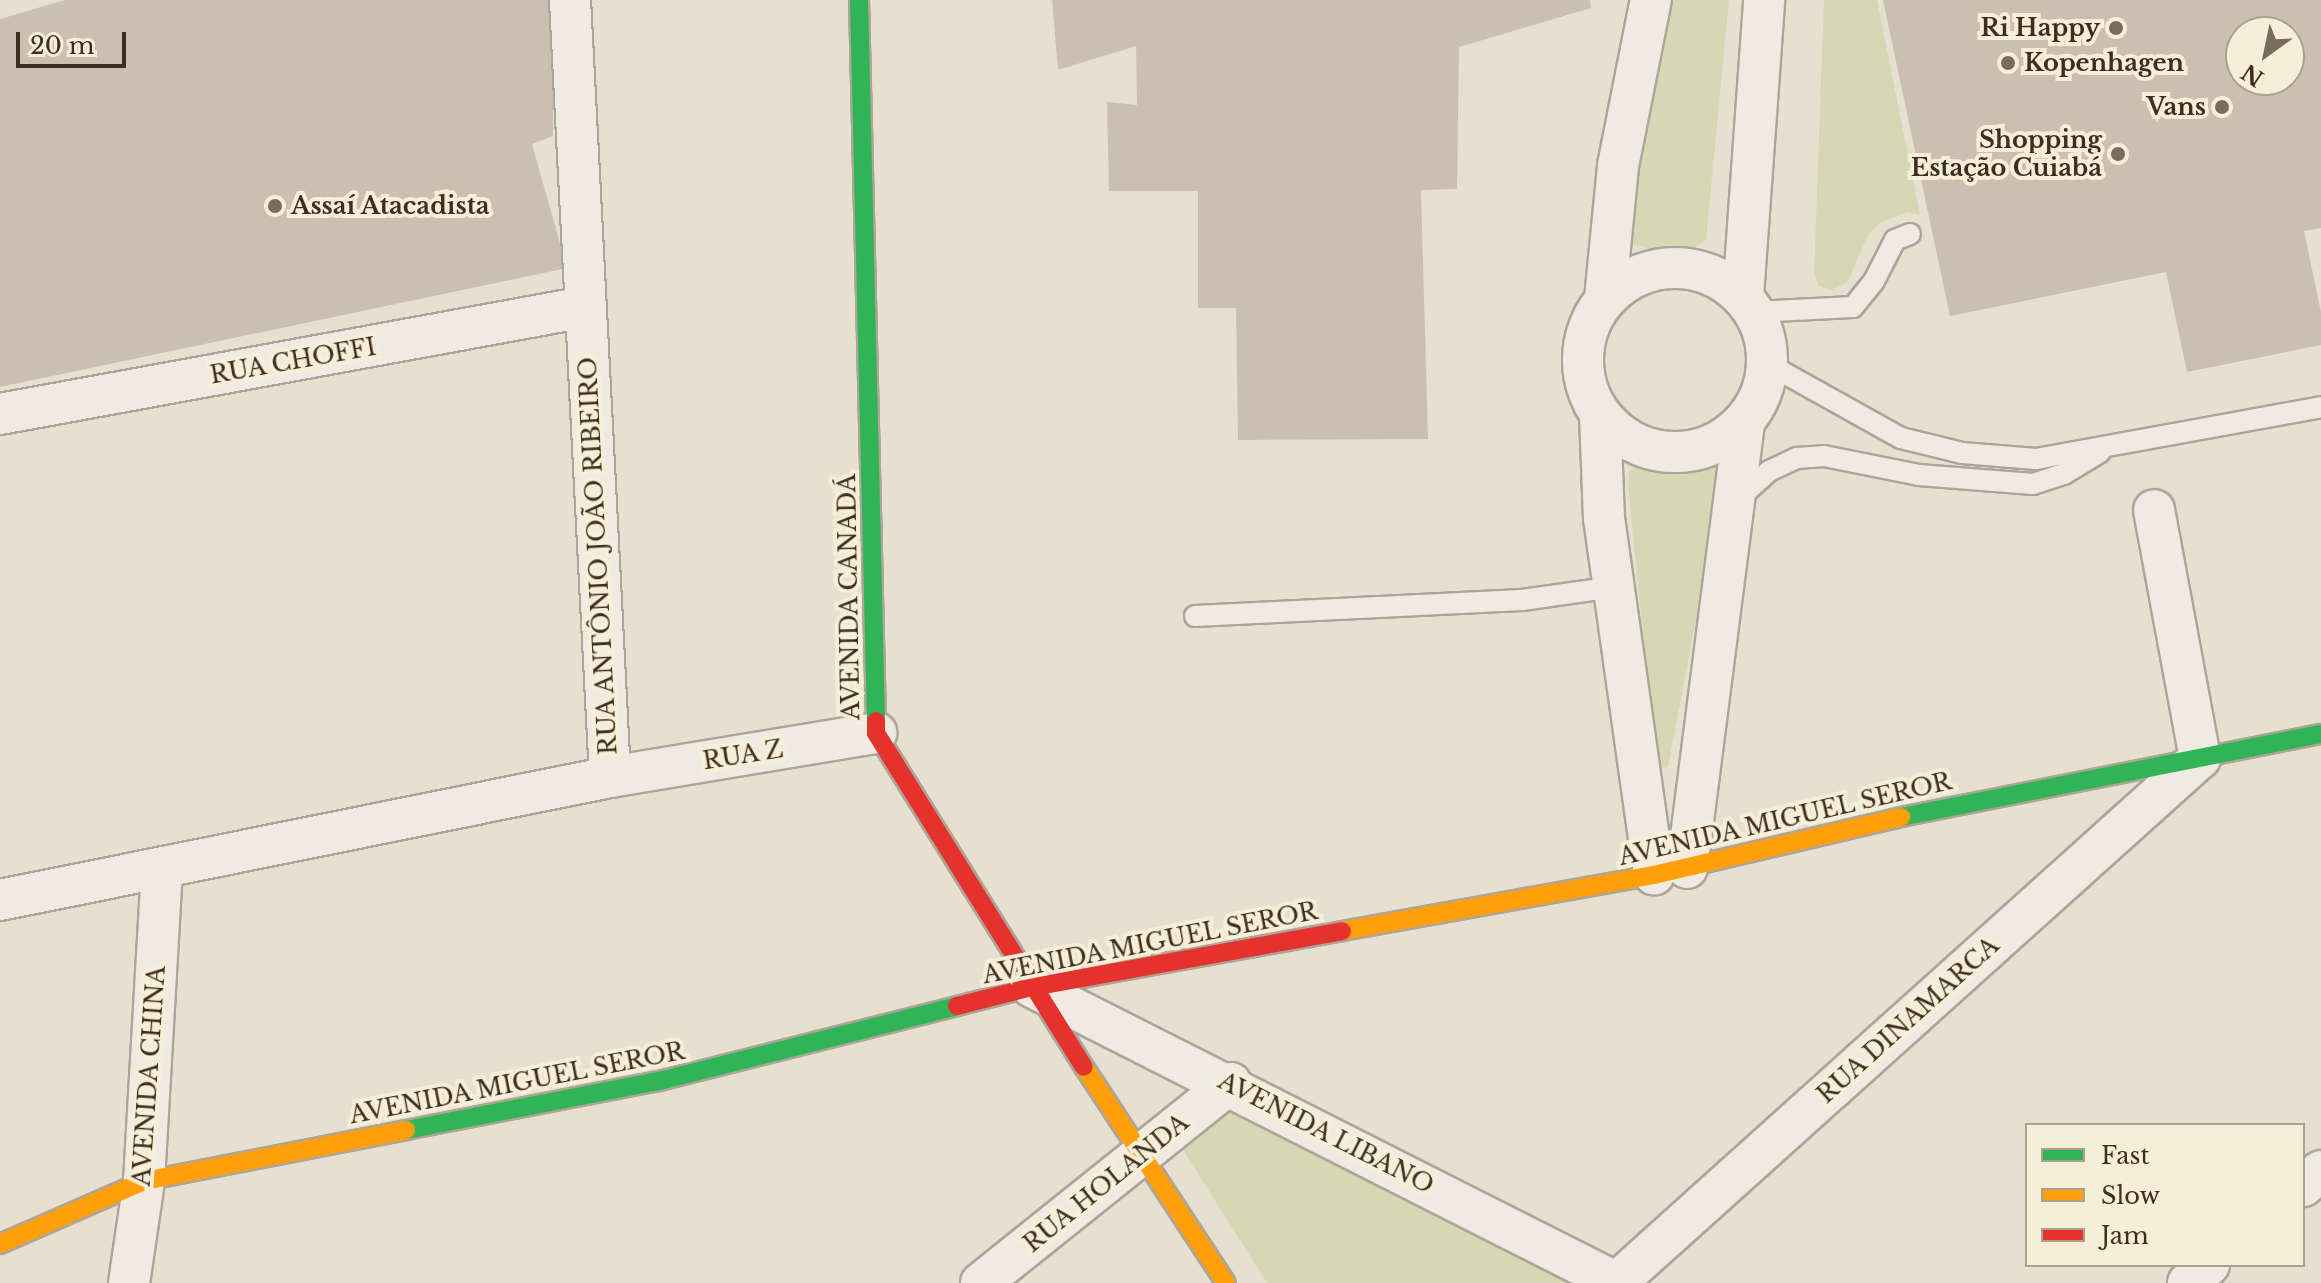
<!DOCTYPE html>
<html>
<head>
<meta charset="utf-8">
<style>
  body { margin:0 }
  #map { position:relative; width:2321px; height:1283px; overflow:hidden; background:#e7e0d1; font-family:"Libre Baskerville",serif }
  div>[style] { position:absolute }
  .green>* { inset:0; background:#d6d7b3 }
  .building>* { inset:0; background:#cbbfb2 }
  .roads { filter:drop-shadow(2px 0 #ada599) drop-shadow(-2px 0 #ada599) drop-shadow(0 2px #ada599) drop-shadow(0 -2px #ada599) }
  .lane>* { height:20px; margin:-10px; padding:0 10px; transform-origin:10px; border-radius:10px; background:#efebe3 }
  .street>* { height:40px; margin:-20px; padding:0 20px; transform-origin:20px; border-radius:20px; background:#efebe3 }
  .street>.ring { margin:-20px; padding:0; box-sizing:content-box; background:none; border:40px solid #efebe3; border-radius:50% }
  .fast>* { height:18px; margin:-9px; padding:0 9px; transform-origin:9px; border-radius:9px; background:#30b455 }
  .slow>* { height:18px; margin:-9px; padding:0 9px; transform-origin:9px; border-radius:9px; background:#ff9f0a }
  .jam>* { height:18px; margin:-9px; padding:0 9px; transform-origin:9px; border-radius:9px; background:#e5322d }
  .dots>* { width:22px; height:22px; translate:-50% -50%; box-sizing:border-box; border:4px solid #f7eed8; border-radius:50% }
  span { translate:-50% -50%; white-space:nowrap; text-align:center; line-height:1.15; -webkit-text-stroke:8px #f7eed8; paint-order:stroke }
  .poi-label { font-size:24px; color:#3d2e20; font-weight:700 }
  .right { translate:-100% -50%; text-align:right }
  .left { translate:0 -50%; text-align:left }
  .street-label { font-size:24px; color:#3d2e20 }
  .legend { position:absolute; left:2025px; top:1123px; width:280px; height:144px; box-sizing:border-box; background:#f7eed8; border:2px solid #ada18e; margin:0; padding:10px 14px; list-style:none; font-size:24px; color:#3d2e20 }
  .legend li { display:flex; align-items:center; gap:16px; height:40px }
  .legend b { width:40px; border:2px solid #ada18e }
  .north { position:absolute; left:2225px; top:16px; width:80px; height:80px; box-sizing:border-box; background:#f7eed8; border:2px solid #ada18e; border-radius:50%; rotate:213deg; font-size:22px; font-weight:700; line-height:32px; text-align:center; color:#3d2e20 }
  .north::after { content:''; display:block; margin:auto; width:28px; height:36px; background:#786c5e; clip-path:polygon(50% 0,100% 100%,50% 72%,0 100%) }
  .scale { position:absolute; left:16px; top:32px; width:110px; height:36px; box-sizing:border-box; border:4px solid #3d2e20; border-top:0; padding-left:10px; font-size:24px; line-height:28px; white-space:nowrap; color:#3d2e20; -webkit-text-stroke:6px #f7eed8; paint-order:stroke }
</style>
</head>
<body>
<div id="map">
  <div class="green">
    <i style="clip-path:polygon(1670px 0,1729px 0,1706px 240px,1693px 248px,1648px 249px,1630px 242px,1627px 231px)"></i>
    <i style="clip-path:polygon(1824px 0,1877px 0,1920px 215px,1908px 212px,1881px 222px,1868px 235px,1848px 281px,1832px 291px,1819px 286px,1814px 275px)"></i>
    <i style="clip-path:polygon(1639px 462px,1684px 467px,1707px 462px,1724px 472px,1668px 767px,1656px 769px,1628px 484px,1628px 473px)"></i>
    <i style="clip-path:polygon(1234px 1096px,1590px 1283px,1267px 1283px,1182px 1148px)"></i>
  </div>
  <div class="building">
    <i style="clip-path:polygon(65px 0,553px 0,553px 136px,532px 144px,567px 268px,0 387px,0 19px)"></i>
    <i style="clip-path:polygon(1052px 0,1590px 0,1591px 8px,1459px 47px,1457px 189px,1421px 190px,1428px 439px,1238px 440px,1236px 308px,1198px 308px,1198px 191px,1109px 191px,1107px 102px,1137px 105px,1136px 46px,1058px 70px)"></i>
    <i style="clip-path:polygon(evenodd,1883px 0,2321px 0,2321px 228px,2304px 231px,2321px 312px,2321px 345px,2187px 372px,2166px 272px,1950px 316px,1883px 0,2241px 32px,2289px 32px,2289px 80px,2241px 80px,2241px 32px)"></i>
  </div>
  <div class="roads">
    <div class="lane">
      <i style="left:1754px;top:312px;width:99px;rotate:-2.9deg"></i>
      <i style="left:1853px;top:307px;width:33px;rotate:-51deg"></i>
      <i style="left:1874px;top:281px;width:46px;rotate:-62.9deg"></i>
      <i style="left:1895px;top:240px;width:16px;rotate:-22deg"></i>
      <i style="left:1768px;top:364px;width:152px;rotate:29.1deg"></i>
      <i style="left:1901px;top:438px;width:63px;rotate:13.8deg"></i>
      <i style="left:1962px;top:453px;width:74px;rotate:4.6deg"></i>
      <i style="left:2036px;top:459px;width:290px;rotate:-10.3deg"></i>
      <i style="left:1739px;top:498px;width:40px;rotate:-42deg"></i>
      <i style="left:1769px;top:471px;width:31px;rotate:-25deg"></i>
      <i style="left:1797px;top:458px;width:27px;rotate:-4deg"></i>
      <i style="left:1824px;top:456px;width:97px;rotate:11.3deg"></i>
      <i style="left:1919px;top:475px;width:114px;rotate:4.5deg"></i>
      <i style="left:2033px;top:484px;width:33px;rotate:-18deg"></i>
      <i style="left:2064px;top:474px;width:42px;rotate:-31.4deg"></i>
      <i style="left:1195px;top:616px;width:327px;rotate:-2.8deg"></i>
      <i style="left:1522px;top:600px;width:92px;rotate:-8.1deg"></i>
    </div>
    <div class="street">
      <i style="left:570px;top:0;width:778px;rotate:87.05deg"></i>
      <i class="ring" style="left:1583px;top:268px;width:144px;height:144px"></i>
      <i style="left:1743px;top:296px;width:297px;rotate:-85.9deg"></i>
      <i style="left:1605px;top:299px;width:134px;rotate:-84.4deg"></i>
      <i style="left:1618px;top:166px;width:169px;rotate:-78.8deg"></i>
      <i style="left:0;top:414px;width:595px;rotate:-10.37deg"></i>
      <i style="left:1600px;top:415px;width:103px;rotate:87.8deg"></i>
      <i style="left:1604px;top:518px;width:360px;rotate:82deg"></i>
      <i style="left:1687px;top:868px;width:450px;rotate:-82.7deg"></i>
      <i style="left:0;top:900px;width:622px;rotate:-11.4deg"></i>
      <i style="left:610px;top:777px;width:270px;rotate:-9.4deg"></i>
      <i style="left:1032px;top:987px;width:656px;rotate:26.84deg"></i>
      <i style="left:2303px;top:1186px;width:23px;rotate:-40deg"></i>
      <i style="left:129px;top:1283px;width:103px;rotate:-81.6deg"></i>
      <i style="left:144px;top:1181px;width:314px;rotate:-86.7deg"></i>
      <i style="left:981px;top:1283px;width:320px;rotate:-38.7deg"></i>
      <i style="left:1616px;top:1283px;width:785px;rotate:-41.95deg"></i>
      <i style="left:2200px;top:758px;width:252px;rotate:-100.5deg"></i>
      <i style="left:2188px;top:1283px;width:28px;rotate:-41deg"></i>
    </div>
    <div class="fast">
      <i style="left:859px;top:0;width:721px;rotate:88.65deg"></i>
      <i style="left:1901px;top:817px;width:428px;rotate:-11.2deg"></i>
      <i style="left:406px;top:1130px;width:258px;rotate:-11deg"></i>
      <i style="left:659px;top:1081px;width:307px;rotate:-14.1deg"></i>
    </div>
    <div class="slow">
      <i style="left:1342px;top:931px;width:317px;rotate:-10.2deg"></i>
      <i style="left:1654px;top:875px;width:254px;rotate:-13.2deg"></i>
      <i style="left:1084px;top:1067px;width:258px;rotate:56.7deg"></i>
      <i style="left:0;top:1244px;width:157px;rotate:-23.6deg"></i>
      <i style="left:144px;top:1181px;width:267px;rotate:-11deg"></i>
    </div>
    <div class="jam">
      <i style="left:876px;top:721px;width:12px;rotate:90deg"></i>
      <i style="left:876px;top:733px;width:393px;rotate:58.1deg"></i>
      <i style="left:957px;top:1006px;width:77px;rotate:-14.2deg"></i>
      <i style="left:1032px;top:987px;width:315px;rotate:-10.2deg"></i>
    </div>
  </div>
  <div class="dots">
    <i style="left:2116px;top:28px;background:#786c5e"></i>
    <i style="left:2008px;top:63px;background:#786c5e"></i>
    <i style="left:2222px;top:107px;background:#786c5e"></i>
    <i style="left:2118px;top:154px;background:#786c5e"></i>
    <i style="left:275px;top:206px;background:#786c5e"></i>
  </div>
  <div class="poi-label">
    <span class="right" style="left:2100px;top:28px">Ri Happy</span>
    <span class="left" style="left:2024px;top:63px">Kopenhagen</span>
    <span class="right" style="left:2206px;top:107px">Vans</span>
    <span class="right" style="left:2102px;top:154px">Shopping<br>Estação Cuiabá</span>
    <span class="left" style="left:291px;top:206px">Assaí Atacadista</span>
  </div>
  <div class="street-label">
    <span style="left:293px;top:361px;rotate:-10deg">RUA CHOFFI</span>
    <span style="left:598px;top:556px;rotate:-93deg">RUA ANTÔNIO JOÃO RIBEIRO</span>
    <span style="left:849px;top:597px;rotate:-91deg">AVENIDA CANADÁ</span>
    <span style="left:743px;top:755px;rotate:-9deg">RUA Z</span>
    <span style="left:1785px;top:819px;rotate:-13deg">AVENIDA MIGUEL SEROR</span>
    <span style="left:1150px;top:943px;rotate:-11deg">AVENIDA MIGUEL SEROR</span>
    <span style="left:1908px;top:1020px;rotate:-42deg">RUA DINAMARCA</span>
    <span style="left:149px;top:1076px;rotate:-86deg">AVENIDA CHINA</span>
    <span style="left:517px;top:1083px;rotate:-11deg">AVENIDA MIGUEL SEROR</span>
    <span style="left:1326px;top:1133px;rotate:27deg">AVENIDA LIBANO</span>
    <span style="left:1106px;top:1183px;rotate:-39deg">RUA HOLANDA</span>
  </div>
  <ul class="legend">
  <li><b style="height:10px;background:#30b455"></b>Fast</li>
  <li><b style="height:10px;background:#ff9f0a"></b>Slow</li>
  <li><b style="height:10px;background:#e5322d"></b>Jam</li>
  </ul>
  <div class="north">N</div>
  <div class="scale">20 m</div>
</div>
</body>
</html>
